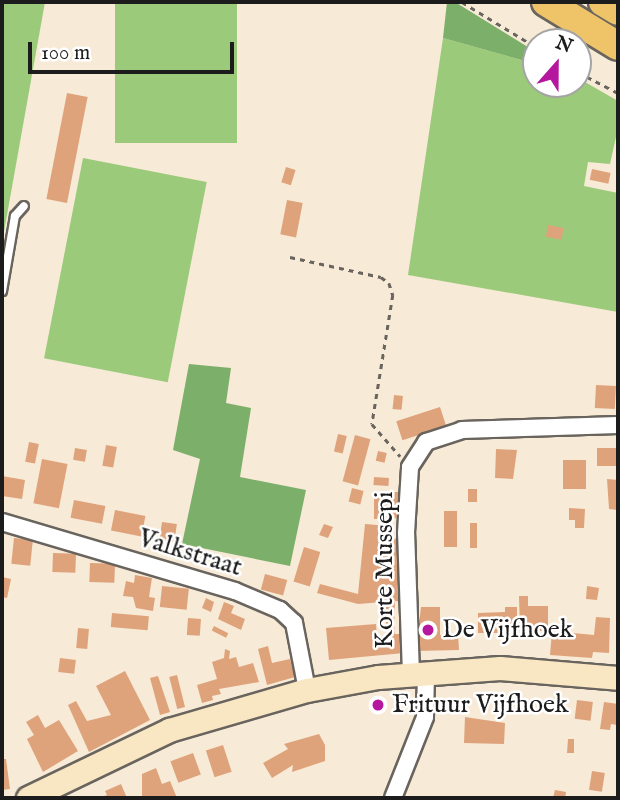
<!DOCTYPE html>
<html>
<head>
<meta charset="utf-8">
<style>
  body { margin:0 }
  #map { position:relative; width:620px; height:800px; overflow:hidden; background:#f7ead7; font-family:"IM FELL English",serif }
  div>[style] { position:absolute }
  .green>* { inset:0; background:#9bcb7a; transform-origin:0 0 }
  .forest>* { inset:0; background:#7caf6a }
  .building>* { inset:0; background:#dfa37b; transform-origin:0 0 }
  .path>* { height:2.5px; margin-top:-1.25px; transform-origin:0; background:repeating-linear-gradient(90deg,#69645d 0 5px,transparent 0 10px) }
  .roads { filter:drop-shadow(2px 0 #69645d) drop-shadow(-2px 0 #69645d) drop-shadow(0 2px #69645d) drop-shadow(0 -2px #69645d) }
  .service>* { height:8px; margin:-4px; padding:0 4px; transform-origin:4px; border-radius:4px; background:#fff }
  .minor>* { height:16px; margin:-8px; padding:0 8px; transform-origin:8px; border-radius:8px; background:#fff }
  .secondary>* { height:23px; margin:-11.5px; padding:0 11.5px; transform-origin:11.5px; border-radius:11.5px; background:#f9e7c3 }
  .trunk>* { height:28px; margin:-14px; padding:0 14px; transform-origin:14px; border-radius:14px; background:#efc469 }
  .dots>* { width:19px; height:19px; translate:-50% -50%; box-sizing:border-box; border:4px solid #fff; border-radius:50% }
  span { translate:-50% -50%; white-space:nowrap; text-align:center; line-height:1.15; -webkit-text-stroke:5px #fff; paint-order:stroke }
  .street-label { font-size:26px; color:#1c1c1c }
  .poi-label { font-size:26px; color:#1c1c1c }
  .left { translate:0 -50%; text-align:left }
  .frame { position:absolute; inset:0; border:4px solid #1c1c1c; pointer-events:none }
  .north { position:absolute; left:522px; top:28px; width:70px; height:70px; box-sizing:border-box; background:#fff; border:2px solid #a4a4a4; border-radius:50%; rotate:21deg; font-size:19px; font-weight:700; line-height:28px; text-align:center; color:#1c1c1c }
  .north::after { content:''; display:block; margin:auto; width:24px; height:32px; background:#b5179e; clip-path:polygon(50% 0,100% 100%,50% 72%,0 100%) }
  .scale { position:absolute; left:28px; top:42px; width:206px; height:32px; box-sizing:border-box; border:4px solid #1c1c1c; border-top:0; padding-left:9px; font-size:21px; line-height:24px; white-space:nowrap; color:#1c1c1c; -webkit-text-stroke:5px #fff; paint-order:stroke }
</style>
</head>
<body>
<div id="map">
  <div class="green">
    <i style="clip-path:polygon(2px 2px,45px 2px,2px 243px)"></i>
    <i style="left:115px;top:2px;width:122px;height:141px"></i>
    <i style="clip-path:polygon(443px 38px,536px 64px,536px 84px,578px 84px,578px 78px,618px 101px,618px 128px,610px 164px,588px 162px,584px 186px,618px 193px,618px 312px,408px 275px)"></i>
    <i style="left:83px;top:158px;width:126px;height:204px;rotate:11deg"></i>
  </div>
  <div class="forest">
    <i style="clip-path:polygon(447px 2px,455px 2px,536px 52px,536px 64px,443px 38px)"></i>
    <i style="clip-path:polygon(189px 364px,231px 368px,226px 403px,251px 408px,240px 477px,306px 490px,290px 566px,182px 544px,200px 459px,173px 450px)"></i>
  </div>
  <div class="building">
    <i style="left:67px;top:93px;width:21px;height:108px;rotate:11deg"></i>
    <i style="left:286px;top:167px;width:10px;height:16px;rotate:17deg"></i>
    <i style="left:592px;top:169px;width:19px;height:11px;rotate:12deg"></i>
    <i style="left:287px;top:200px;width:16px;height:35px;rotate:11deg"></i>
    <i style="left:548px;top:225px;width:16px;height:12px;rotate:11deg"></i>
    <i style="left:596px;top:385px;width:20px;height:23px;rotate:3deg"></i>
    <i style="left:394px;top:395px;width:9px;height:14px;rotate:6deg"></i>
    <i style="left:440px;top:407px;width:20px;height:46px;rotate:72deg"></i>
    <i style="left:338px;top:434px;width:9px;height:18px;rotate:13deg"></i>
    <i style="left:355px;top:435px;width:16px;height:48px;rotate:15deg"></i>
    <i style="left:29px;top:442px;width:10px;height:20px;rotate:11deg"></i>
    <i style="left:106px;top:445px;width:11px;height:21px;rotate:10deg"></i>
    <i style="left:75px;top:448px;width:12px;height:12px;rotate:9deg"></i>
    <i style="left:597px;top:448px;width:21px;height:18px"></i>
    <i style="clip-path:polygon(496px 449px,517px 450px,513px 479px,495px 478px)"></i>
    <i style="left:378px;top:451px;width:9px;height:10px;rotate:13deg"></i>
    <i style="left:42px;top:459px;width:26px;height:45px;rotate:11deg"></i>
    <i style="left:563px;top:460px;width:23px;height:29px"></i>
    <i style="clip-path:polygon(2px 476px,25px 480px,22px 499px,2px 496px)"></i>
    <i style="left:374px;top:477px;width:15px;height:8px;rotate:4deg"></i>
    <i style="clip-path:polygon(607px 479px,618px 480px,618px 510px,609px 509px)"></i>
    <i style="left:352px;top:488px;width:12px;height:14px;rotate:14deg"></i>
    <i style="left:468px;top:489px;width:9px;height:13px"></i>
    <i style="clip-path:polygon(374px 492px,403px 492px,403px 506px,394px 506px,403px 509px,403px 518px,374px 519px)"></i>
    <i style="left:74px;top:500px;width:32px;height:18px;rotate:11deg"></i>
    <i style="clip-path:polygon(569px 508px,585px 509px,584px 528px,575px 528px,575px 520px,569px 520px)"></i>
    <i style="left:115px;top:510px;width:31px;height:21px;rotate:11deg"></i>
    <i style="left:444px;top:511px;width:13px;height:36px"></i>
    <i style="left:162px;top:522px;width:15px;height:19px;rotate:8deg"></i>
    <i style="left:470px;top:523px;width:7px;height:25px"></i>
    <i style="clip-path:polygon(324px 524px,333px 527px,328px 538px,319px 535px)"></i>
    <i style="clip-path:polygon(365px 524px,388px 526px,388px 539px,399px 538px,401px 602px,395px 601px,394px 625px,395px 634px,403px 634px,404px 653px,329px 660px,326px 628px,376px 624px,377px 637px,388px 636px,383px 602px,358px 604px,317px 593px,320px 584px,358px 594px)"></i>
    <i style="left:14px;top:538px;width:19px;height:26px;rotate:6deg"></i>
    <i style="left:304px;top:547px;width:17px;height:36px;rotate:17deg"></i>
    <i style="left:53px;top:553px;width:23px;height:19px;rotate:2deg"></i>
    <i style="left:90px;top:563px;width:25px;height:19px;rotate:2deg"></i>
    <i style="left:265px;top:574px;width:23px;height:16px;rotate:15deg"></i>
    <i style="clip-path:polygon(135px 575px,152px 578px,149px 597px,155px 598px,153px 611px,136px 608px,133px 597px,123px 596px,126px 581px,134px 583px)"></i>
    <i style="clip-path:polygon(2px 577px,11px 579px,7px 598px,2px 597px)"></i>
    <i style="left:162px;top:586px;width:27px;height:21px;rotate:6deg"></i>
    <i style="clip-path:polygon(587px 586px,599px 588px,597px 600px,586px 599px)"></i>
    <i style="clip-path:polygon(519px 596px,528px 596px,528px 606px,548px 606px,548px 631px,520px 631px)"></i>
    <i style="clip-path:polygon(206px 598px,214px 602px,211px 612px,202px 608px)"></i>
    <i style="clip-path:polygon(224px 602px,234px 606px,231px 613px,245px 619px,241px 630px,218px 619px)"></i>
    <i style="clip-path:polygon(421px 607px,440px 607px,440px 635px,458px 634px,459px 650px,416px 651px)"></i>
    <i style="clip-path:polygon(505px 607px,517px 607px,517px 639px,506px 639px,506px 633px,478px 633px,478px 613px,505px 612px)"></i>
    <i style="left:112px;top:613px;width:37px;height:14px;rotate:5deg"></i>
    <i style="clip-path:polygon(596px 617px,610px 618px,609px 653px,593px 652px,592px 658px,550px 655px,552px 631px,594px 635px)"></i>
    <i style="left:188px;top:618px;width:13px;height:17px;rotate:4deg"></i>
    <i style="left:214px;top:626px;width:16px;height:5px;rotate:27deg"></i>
    <i style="left:78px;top:628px;width:11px;height:20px;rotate:5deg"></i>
    <i style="clip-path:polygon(268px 646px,272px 663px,290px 659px,295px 677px,267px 685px,258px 649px)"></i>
    <i style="clip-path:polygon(225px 649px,230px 651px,229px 659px,236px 657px,239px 667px,253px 663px,259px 682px,219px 689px,221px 694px,212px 696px,213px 700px,202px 703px,197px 685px,217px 679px,212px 662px,224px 658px)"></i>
    <i style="left:60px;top:658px;width:16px;height:14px;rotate:7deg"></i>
    <i style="clip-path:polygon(125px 671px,150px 720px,89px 752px,68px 705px,76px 701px,87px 721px,111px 715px,96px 686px)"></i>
    <i style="left:177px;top:675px;width:33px;height:8px;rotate:76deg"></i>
    <i style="clip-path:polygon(158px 676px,170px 712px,160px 715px,150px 678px)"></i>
    <i style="left:382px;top:700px;width:9px;height:10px;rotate:77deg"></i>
    <i style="left:577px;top:700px;width:16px;height:19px;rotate:7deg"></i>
    <i style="clip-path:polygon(604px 702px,618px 704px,617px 725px,611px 724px,610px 730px,600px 729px)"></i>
    <i style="clip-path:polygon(38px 715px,45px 728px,59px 720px,78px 751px,43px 772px,27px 739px,34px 735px,26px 722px)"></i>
    <i style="clip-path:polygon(465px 717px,505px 723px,504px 744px,464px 743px)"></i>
    <i style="clip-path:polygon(319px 734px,325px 745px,325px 761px,292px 772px,293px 765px,272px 778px,263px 763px,288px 749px,284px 744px)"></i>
    <i style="clip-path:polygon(568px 739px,574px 739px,574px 753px,567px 753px)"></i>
    <i style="left:223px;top:745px;width:28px;height:18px;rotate:72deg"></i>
    <i style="left:193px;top:753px;width:23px;height:24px;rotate:70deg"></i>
    <i style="clip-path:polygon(2px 759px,6px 759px,10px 789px,2px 790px)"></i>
    <i style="clip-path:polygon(156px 768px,162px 784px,170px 781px,177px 798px,142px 798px,142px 774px)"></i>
    <i style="left:592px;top:771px;width:13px;height:19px;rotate:9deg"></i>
    <i style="clip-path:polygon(121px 784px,127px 798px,99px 798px,107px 795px,105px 791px)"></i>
    <i style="clip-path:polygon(555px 790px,566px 792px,565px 798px,553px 798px)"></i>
  </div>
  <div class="path">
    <i style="left:462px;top:2px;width:87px;rotate:31.3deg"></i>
    <i style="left:578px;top:72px;width:45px;rotate:27.7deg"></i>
    <i style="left:290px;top:257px;width:93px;rotate:12.4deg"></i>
    <i style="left:381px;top:277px;width:10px;rotate:37deg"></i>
    <i style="left:389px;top:283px;width:13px;rotate:72deg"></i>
    <i style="left:393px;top:295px;width:131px;rotate:99.2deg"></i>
    <i style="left:372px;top:424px;width:43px;rotate:48.8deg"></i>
  </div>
  <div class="roads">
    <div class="service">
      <i style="left:2px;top:291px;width:76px;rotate:-80.2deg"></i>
      <i style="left:15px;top:216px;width:13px;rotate:-48deg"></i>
    </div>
    <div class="minor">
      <i style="left:2px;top:522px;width:243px;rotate:16.5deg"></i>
      <i style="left:235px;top:591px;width:49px;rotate:22.9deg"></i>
      <i style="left:280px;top:610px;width:19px;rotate:43deg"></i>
      <i style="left:294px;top:623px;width:68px;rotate:79deg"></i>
      <i style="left:411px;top:674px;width:141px;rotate:-92deg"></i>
      <i style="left:406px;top:533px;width:66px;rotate:-86.5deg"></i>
      <i style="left:410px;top:467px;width:30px;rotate:-57deg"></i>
      <i style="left:426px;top:442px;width:38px;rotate:-18deg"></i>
      <i style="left:462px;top:430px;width:156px;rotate:-1.8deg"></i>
      <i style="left:393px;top:798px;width:87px;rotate:-68.4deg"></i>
      <i style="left:425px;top:717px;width:45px;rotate:-88.7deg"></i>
    </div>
    <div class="secondary">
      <i style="left:28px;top:798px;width:157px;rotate:-25.7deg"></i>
      <i style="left:169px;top:730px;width:144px;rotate:-16.2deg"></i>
      <i style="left:307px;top:690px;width:72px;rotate:-10.4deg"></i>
      <i style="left:378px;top:677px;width:122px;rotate:-4.2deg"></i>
      <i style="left:500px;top:668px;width:118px;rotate:4.8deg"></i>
    </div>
    <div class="trunk">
      <i style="left:546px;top:2px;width:84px;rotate:31.4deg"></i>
      <i style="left:603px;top:2px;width:17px;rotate:31deg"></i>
    </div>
  </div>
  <div class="dots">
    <i style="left:428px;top:630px;background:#b5179e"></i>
    <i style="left:378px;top:705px;background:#b5179e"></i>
  </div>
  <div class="street-label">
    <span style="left:190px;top:553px;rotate:17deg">Valkstraat</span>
    <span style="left:385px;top:570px;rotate:-90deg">Korte Mussepi</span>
  </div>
  <div class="poi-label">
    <span class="left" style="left:442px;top:630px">De Vijfhoek</span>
    <span class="left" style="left:392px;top:705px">Frituur Vijfhoek</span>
  </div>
  <div class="frame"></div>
  <div class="north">N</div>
  <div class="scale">100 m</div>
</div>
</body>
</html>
